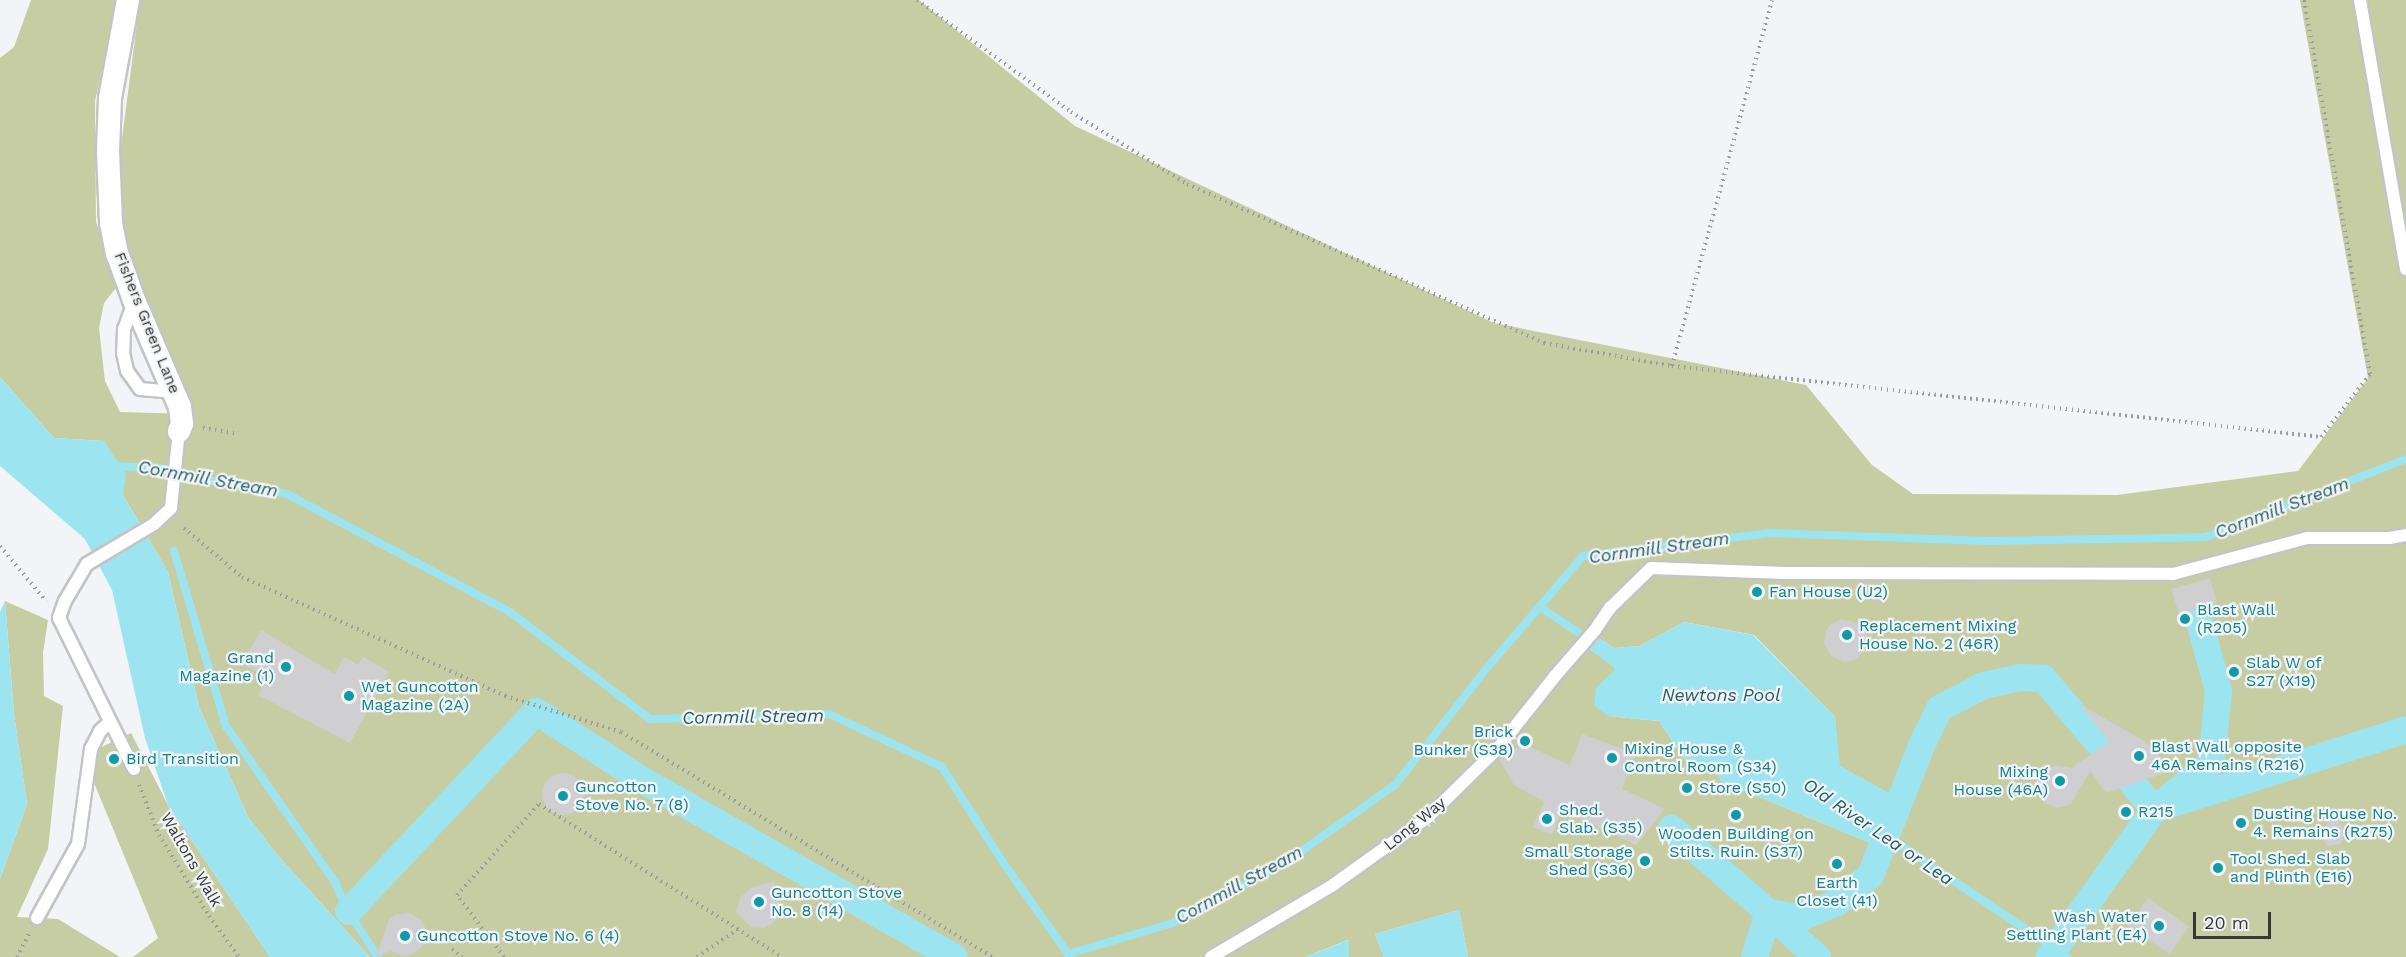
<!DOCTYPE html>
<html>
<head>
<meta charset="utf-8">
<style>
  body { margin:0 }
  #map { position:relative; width:2406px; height:957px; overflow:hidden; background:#f2f4f7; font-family:"Work Sans",sans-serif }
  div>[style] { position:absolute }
  .green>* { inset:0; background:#c7cda2 }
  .water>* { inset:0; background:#9ce4ef }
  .stream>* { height:8px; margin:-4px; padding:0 4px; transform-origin:4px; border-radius:4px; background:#9ce4ef }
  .canal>* { height:27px; margin:-13.5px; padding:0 13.5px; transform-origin:13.5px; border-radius:13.5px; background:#9ce4ef }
  .building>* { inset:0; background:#cfced0; transform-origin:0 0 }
  .round { border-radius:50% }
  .path>* { height:4px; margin-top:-2px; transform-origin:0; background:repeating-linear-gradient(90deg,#9a9c9e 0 1.5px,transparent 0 6px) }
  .roads { filter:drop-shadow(2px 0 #c2c4c6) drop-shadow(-2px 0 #c2c4c6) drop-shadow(0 2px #c2c4c6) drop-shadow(0 -2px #c2c4c6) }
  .service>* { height:12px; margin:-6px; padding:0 6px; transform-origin:6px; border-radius:6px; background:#fff }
  .minor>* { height:22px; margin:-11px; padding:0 11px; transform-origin:11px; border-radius:11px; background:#fff }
  .dots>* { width:16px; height:16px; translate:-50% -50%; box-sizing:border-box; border:3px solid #f2f4f7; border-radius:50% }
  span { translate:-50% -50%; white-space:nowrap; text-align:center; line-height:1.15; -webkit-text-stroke:4.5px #f2f4f7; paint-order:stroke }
  .street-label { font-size:16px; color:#373839 }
  .culture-label { font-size:16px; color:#0d838f }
  .left { translate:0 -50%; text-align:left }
  .right { translate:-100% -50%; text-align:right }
  .water-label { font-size:18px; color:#225d66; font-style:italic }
  .scale { position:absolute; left:2193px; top:912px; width:78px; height:27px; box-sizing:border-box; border:3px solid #373839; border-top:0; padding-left:8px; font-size:18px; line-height:21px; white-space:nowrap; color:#373839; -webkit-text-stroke:4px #f2f4f7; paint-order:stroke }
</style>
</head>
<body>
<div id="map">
  <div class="green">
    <i style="clip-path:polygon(evenodd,31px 0,118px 0,95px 101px,96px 222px,119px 284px,104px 303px,99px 328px,105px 381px,120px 412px,189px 414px,134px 272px,119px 225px,120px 154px,140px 0,919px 0,1075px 126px,1494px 323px,1806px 385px,1872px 465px,1913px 494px,2117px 495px,2298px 471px,2368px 378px,2300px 0,2406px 0,2406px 957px,1468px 957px,1459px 910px,1375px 934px,1384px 957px,1349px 957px,1348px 940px,1305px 957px,370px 957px,279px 857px,248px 817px,199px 707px,168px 572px,123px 495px,104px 441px,54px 438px,0 377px,0 58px,14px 47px,31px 0,1684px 622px,1754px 635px,1835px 717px,1839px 766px,1897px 798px,1873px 844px,1721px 781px,1712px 761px,1692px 770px,1659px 721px,1608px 716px,1616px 669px,1595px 636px,1614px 648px,1640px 646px,1684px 622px)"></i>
    <i style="clip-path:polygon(5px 601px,48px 620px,43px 653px,44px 696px,63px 706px,48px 849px,17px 917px,58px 919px,120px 957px,0 957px,0 879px,27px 804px,14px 714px)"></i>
    <i style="clip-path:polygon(131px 733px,168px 805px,270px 957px,133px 957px,158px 938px,83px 756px)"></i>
  </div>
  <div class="water">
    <i style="clip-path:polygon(0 377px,54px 438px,104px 441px,126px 474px,123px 495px,168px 572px,199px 707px,248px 817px,279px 857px,370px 957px,270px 957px,168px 805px,145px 738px,112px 590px,85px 539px,0 466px)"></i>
    <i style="clip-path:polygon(5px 601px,14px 714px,27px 804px,0 879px,0 612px)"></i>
    <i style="clip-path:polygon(1684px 622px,1753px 635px,1835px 717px,1840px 766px,1898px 798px,1873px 844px,1721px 781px,1712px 761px,1692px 770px,1659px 721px,1608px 716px,1594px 705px,1596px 688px,1616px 669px,1586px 647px,1595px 636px,1614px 648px,1640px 646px)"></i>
    <i style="clip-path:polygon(1459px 910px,1468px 957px,1384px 957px,1375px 934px)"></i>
    <i style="clip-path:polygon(1349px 940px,1349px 957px,1305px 957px)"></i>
  </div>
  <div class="stream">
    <i style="left:111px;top:466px;width:48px;rotate:2.4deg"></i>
    <i style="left:159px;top:468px;width:50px;rotate:13.8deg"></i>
    <i style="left:208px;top:480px;width:80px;rotate:10deg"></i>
    <i style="left:287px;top:494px;width:252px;rotate:27.9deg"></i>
    <i style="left:510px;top:612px;width:176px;rotate:37.4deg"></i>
    <i style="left:650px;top:719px;width:179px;rotate:-1.6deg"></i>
    <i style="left:829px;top:714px;width:125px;rotate:25.1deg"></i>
    <i style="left:942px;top:767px;width:112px;rotate:57.4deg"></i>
    <i style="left:1002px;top:861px;width:114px;rotate:54.6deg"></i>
    <i style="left:1068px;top:954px;width:109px;rotate:-16.4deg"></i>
    <i style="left:1173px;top:923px;width:123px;rotate:-28deg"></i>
    <i style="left:1282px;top:865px;width:140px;rotate:-35.4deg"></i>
    <i style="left:1396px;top:784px;width:147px;rotate:-51.9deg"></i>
    <i style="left:1487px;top:668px;width:148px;rotate:-49.4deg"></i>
    <i style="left:1583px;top:556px;width:187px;rotate:-7deg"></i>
    <i style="left:1769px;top:533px;width:218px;rotate:2.1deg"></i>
    <i style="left:1987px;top:541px;width:219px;rotate:-1deg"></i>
    <i style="left:2206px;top:537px;width:215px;rotate:-21.3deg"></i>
    <i style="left:174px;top:551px;width:183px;rotate:73.5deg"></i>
    <i style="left:226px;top:726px;width:190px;rotate:55.1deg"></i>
    <i style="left:335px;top:882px;width:32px;rotate:66deg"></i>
    <i style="left:348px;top:911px;width:55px;rotate:56.9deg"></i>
    <i style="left:1540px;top:607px;width:61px;rotate:33.7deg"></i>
    <i style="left:1872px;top:826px;width:235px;rotate:33.9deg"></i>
  </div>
  <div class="canal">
    <i style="left:2196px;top:610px;width:84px;rotate:74.8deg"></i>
    <i style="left:2218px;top:691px;width:71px;rotate:95.6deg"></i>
    <i style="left:2211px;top:762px;width:74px;rotate:140.5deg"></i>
    <i style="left:2154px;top:809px;width:264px;rotate:-17.6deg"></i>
    <i style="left:1671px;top:828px;width:128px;rotate:40.9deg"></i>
    <i style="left:1768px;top:912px;width:47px;rotate:107.3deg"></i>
    <i style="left:348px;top:911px;width:274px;rotate:-46.8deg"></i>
    <i style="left:536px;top:711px;width:123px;rotate:33deg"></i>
    <i style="left:639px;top:778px;width:362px;rotate:29.6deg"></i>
    <i style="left:1768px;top:912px;width:33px;rotate:9deg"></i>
    <i style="left:1801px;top:917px;width:39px;rotate:-23deg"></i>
    <i style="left:1837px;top:902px;width:43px;rotate:-39.3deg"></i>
    <i style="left:1870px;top:875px;width:142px;rotate:-68.5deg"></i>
    <i style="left:1922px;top:743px;width:39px;rotate:-64deg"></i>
    <i style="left:1939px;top:708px;width:50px;rotate:-27.6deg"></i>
    <i style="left:1983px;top:685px;width:38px;rotate:-12deg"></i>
    <i style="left:2020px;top:677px;width:23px;rotate:2deg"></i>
    <i style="left:2043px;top:678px;width:172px;rotate:49.7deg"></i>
    <i style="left:2154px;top:809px;width:182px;rotate:125.6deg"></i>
    <i style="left:1768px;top:912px;width:67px;rotate:42.6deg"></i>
  </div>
  <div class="building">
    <i style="left:2210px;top:578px;width:26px;height:40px;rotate:74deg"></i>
    <i style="clip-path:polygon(1842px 619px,1865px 625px,1866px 646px,1858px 658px,1851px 661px,1844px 662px,1831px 656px,1824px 644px,1826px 631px,1830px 625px)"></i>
    <i style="clip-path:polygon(261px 630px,335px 674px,344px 657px,358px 665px,363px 657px,389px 672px,350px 743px,258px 695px,268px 678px,242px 663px)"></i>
    <i style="clip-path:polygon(2080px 704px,2144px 741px,2173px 770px,2106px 793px,2090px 771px,2071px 804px,2058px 808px,2044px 803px,2037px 791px,2039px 777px,2043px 771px,2056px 765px,2071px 768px,2109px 742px)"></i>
    <i style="clip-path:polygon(1582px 734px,1636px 754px,1622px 789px,1665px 809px,1636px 845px,1562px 810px,1552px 835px,1533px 827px,1544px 802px,1514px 785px,1499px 759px,1523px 744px,1570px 765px)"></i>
    <i class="round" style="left:542px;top:773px;width:42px;height:42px"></i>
    <i style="clip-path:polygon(2336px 815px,2345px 835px,2340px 844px,2328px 846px,2318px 833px)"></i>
    <i style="clip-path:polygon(774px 881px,781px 906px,777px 920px,765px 928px,751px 927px,736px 912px,740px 898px,750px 888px)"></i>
    <i style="left:2148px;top:898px;width:50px;height:34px;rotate:35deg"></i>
    <i style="clip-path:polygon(409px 913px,421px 920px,425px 927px,425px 941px,422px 947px,411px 955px,404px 956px,390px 951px,376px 957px,389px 919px,395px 915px)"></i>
  </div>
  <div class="path">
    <i style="left:917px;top:0;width:190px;rotate:36deg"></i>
    <i style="left:1071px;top:112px;width:137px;rotate:31.8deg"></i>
    <i style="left:1187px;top:184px;width:391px;rotate:24deg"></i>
    <i style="left:1544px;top:343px;width:130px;rotate:10.2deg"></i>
    <i style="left:1672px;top:366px;width:653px;rotate:6.24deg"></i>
    <i style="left:2321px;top:437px;width:80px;rotate:-52.1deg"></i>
    <i style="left:2370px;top:374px;width:380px;rotate:-100deg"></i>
    <i style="left:1672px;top:366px;width:379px;rotate:-74.7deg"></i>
    <i style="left:203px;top:428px;width:33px;rotate:9deg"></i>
    <i style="left:184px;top:528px;width:76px;rotate:40.2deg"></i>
    <i style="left:242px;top:577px;width:289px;rotate:24.3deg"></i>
    <i style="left:505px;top:696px;width:121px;rotate:17.2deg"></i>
    <i style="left:621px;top:732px;width:434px;rotate:31.2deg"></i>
    <i style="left:0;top:546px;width:72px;rotate:50.1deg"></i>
    <i style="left:139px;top:785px;width:54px;rotate:68.2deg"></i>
    <i style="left:159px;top:835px;width:95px;rotate:58.3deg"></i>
    <i style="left:209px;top:916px;width:51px;rotate:53.8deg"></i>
    <i style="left:452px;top:949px;width:13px;rotate:39deg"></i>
    <i style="left:17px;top:957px;width:28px;rotate:-63deg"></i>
    <i style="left:504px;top:957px;width:78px;rotate:-127.2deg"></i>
    <i style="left:457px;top:895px;width:122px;rotate:-48deg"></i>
    <i style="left:539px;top:804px;width:287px;rotate:32.2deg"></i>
    <i style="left:697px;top:957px;width:50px;rotate:-34.3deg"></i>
  </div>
  <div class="roads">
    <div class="service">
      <i style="left:2360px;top:0;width:273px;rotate:80.3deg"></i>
      <i style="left:134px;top:302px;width:29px;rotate:110deg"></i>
      <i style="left:124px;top:329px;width:24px;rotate:92deg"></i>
      <i style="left:123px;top:353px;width:18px;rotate:77deg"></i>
      <i style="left:127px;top:371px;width:22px;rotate:54deg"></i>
      <i style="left:140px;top:389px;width:35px;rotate:5deg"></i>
      <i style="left:134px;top:769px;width:169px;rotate:-116.4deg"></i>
      <i style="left:59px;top:618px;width:18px;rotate:-71deg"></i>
      <i style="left:65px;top:601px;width:43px;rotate:-59.3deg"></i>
      <i style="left:87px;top:564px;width:78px;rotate:-30.8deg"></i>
      <i style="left:154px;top:524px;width:23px;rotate:-43deg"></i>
      <i style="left:171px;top:508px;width:77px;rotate:-84.1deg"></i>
      <i style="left:37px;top:918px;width:85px;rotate:-61deg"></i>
      <i style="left:78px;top:844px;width:96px;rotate:-82.2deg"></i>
      <i style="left:91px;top:749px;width:20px;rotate:-63deg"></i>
      <i style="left:100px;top:731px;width:13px;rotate:-42deg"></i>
      <i style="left:1211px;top:957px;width:142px;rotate:-30.5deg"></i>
      <i style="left:1333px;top:885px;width:117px;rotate:-35.6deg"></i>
      <i style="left:1428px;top:817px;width:98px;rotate:-44.6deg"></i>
      <i style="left:1498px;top:748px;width:92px;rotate:-51.6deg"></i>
      <i style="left:1555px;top:676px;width:61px;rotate:-49deg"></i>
      <i style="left:1595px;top:630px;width:27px;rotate:-56deg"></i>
      <i style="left:1610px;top:608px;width:57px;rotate:-44.3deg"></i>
      <i style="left:1651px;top:568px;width:134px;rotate:2.1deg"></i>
      <i style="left:1785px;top:573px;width:388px;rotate:0.1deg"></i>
      <i style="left:2173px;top:574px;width:139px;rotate:-15deg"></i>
      <i style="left:2307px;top:538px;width:82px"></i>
      <i style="left:2389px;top:538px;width:17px;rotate:-10deg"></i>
    </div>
    <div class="minor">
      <i style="left:128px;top:0;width:100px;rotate:100.4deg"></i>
      <i style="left:110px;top:98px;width:53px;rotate:92.2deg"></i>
      <i style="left:108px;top:151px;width:72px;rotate:87.6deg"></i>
      <i style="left:111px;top:223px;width:31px;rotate:79deg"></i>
      <i style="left:117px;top:253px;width:50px;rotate:70.1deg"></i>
      <i style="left:134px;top:300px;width:116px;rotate:66.7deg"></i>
      <i style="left:180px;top:407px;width:17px;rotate:83deg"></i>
      <i style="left:182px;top:424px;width:8px;rotate:113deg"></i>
    </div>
  </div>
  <div class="dots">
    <i style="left:1757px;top:592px;background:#0f9aa8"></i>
    <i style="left:2185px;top:619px;background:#0f9aa8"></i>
    <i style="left:1847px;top:635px;background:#0f9aa8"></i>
    <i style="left:286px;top:667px;background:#0f9aa8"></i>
    <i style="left:2234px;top:672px;background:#0f9aa8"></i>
    <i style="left:349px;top:696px;background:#0f9aa8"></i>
    <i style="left:1525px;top:741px;background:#0f9aa8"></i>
    <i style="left:2139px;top:756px;background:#0f9aa8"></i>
    <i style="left:1612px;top:758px;background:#0f9aa8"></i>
    <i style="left:114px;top:759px;background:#0f9aa8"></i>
    <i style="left:2060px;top:781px;background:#0f9aa8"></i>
    <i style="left:1687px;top:788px;background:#0f9aa8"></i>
    <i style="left:563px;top:796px;background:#0f9aa8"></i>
    <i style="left:2126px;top:812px;background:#0f9aa8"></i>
    <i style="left:1736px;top:815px;background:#0f9aa8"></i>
    <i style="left:1547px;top:819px;background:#0f9aa8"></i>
    <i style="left:2241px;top:823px;background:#0f9aa8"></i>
    <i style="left:1645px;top:861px;background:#0f9aa8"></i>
    <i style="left:1837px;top:864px;background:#0f9aa8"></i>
    <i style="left:2218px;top:868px;background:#0f9aa8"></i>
    <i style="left:759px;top:902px;background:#0f9aa8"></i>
    <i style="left:2159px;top:926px;background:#0f9aa8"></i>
    <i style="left:405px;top:936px;background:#0f9aa8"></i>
  </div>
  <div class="street-label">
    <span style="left:147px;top:323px;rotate:68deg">Fishers Green Lane</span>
    <span style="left:1415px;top:824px;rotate:-39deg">Long Way</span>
    <span style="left:191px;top:860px;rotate:60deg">Waltons Walk</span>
  </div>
  <div class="culture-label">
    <span class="left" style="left:1769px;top:592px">Fan House (U2)</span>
    <span class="left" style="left:2197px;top:619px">Blast Wall<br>(R205)</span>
    <span class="left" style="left:1859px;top:635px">Replacement Mixing<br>House No. 2 (46R)</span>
    <span class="right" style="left:274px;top:667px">Grand<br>Magazine (1)</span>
    <span class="left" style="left:2246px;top:672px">Slab W of<br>S27 (X19)</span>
    <span class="left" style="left:361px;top:696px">Wet Guncotton<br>Magazine (2A)</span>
    <span class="right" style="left:1513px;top:741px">Brick<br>Bunker (S38)</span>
    <span class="left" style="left:2151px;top:756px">Blast Wall opposite<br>46A Remains (R216)</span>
    <span class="left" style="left:1624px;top:758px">Mixing House &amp;<br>Control Room (S34)</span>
    <span class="left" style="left:126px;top:759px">Bird Transition</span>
    <span class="right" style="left:2048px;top:781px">Mixing<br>House (46A)</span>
    <span class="left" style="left:575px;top:796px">Guncotton<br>Stove No. 7 (8)</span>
    <span class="left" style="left:1699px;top:788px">Store (S50)</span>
    <span class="left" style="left:1559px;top:819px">Shed.<br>Slab. (S35)</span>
    <span class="left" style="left:2138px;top:812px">R215</span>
    <span class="left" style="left:2253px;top:823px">Dusting House No.<br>4. Remains (R275)</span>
    <span style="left:1736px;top:843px">Wooden Building on<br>Stilts. Ruin. (S37)</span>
    <span class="right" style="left:1633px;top:861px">Small Storage<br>Shed (S36)</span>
    <span class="left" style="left:2230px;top:868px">Tool Shed. Slab<br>and Plinth (E16)</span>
    <span style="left:1837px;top:892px">Earth<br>Closet (41)</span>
    <span class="left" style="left:771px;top:902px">Guncotton Stove<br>No. 8 (14)</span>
    <span class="right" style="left:2147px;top:926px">Wash Water<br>Settling Plant (E4)</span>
    <span class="left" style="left:417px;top:936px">Guncotton Stove No. 6 (4)</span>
  </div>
  <div class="water-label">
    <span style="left:208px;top:479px;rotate:10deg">Cornmill Stream</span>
    <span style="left:2282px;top:508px;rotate:-21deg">Cornmill Stream</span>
    <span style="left:1659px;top:548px;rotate:-8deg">Cornmill Stream</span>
    <span style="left:1721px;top:695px">Newtons Pool</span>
    <span style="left:753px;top:717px;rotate:-1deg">Cornmill Stream</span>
    <span style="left:1878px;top:832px;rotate:34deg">Old River Lea or Lea</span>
    <span style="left:1239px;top:885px;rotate:-29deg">Cornmill Stream</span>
  </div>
  <div class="scale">20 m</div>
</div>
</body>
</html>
